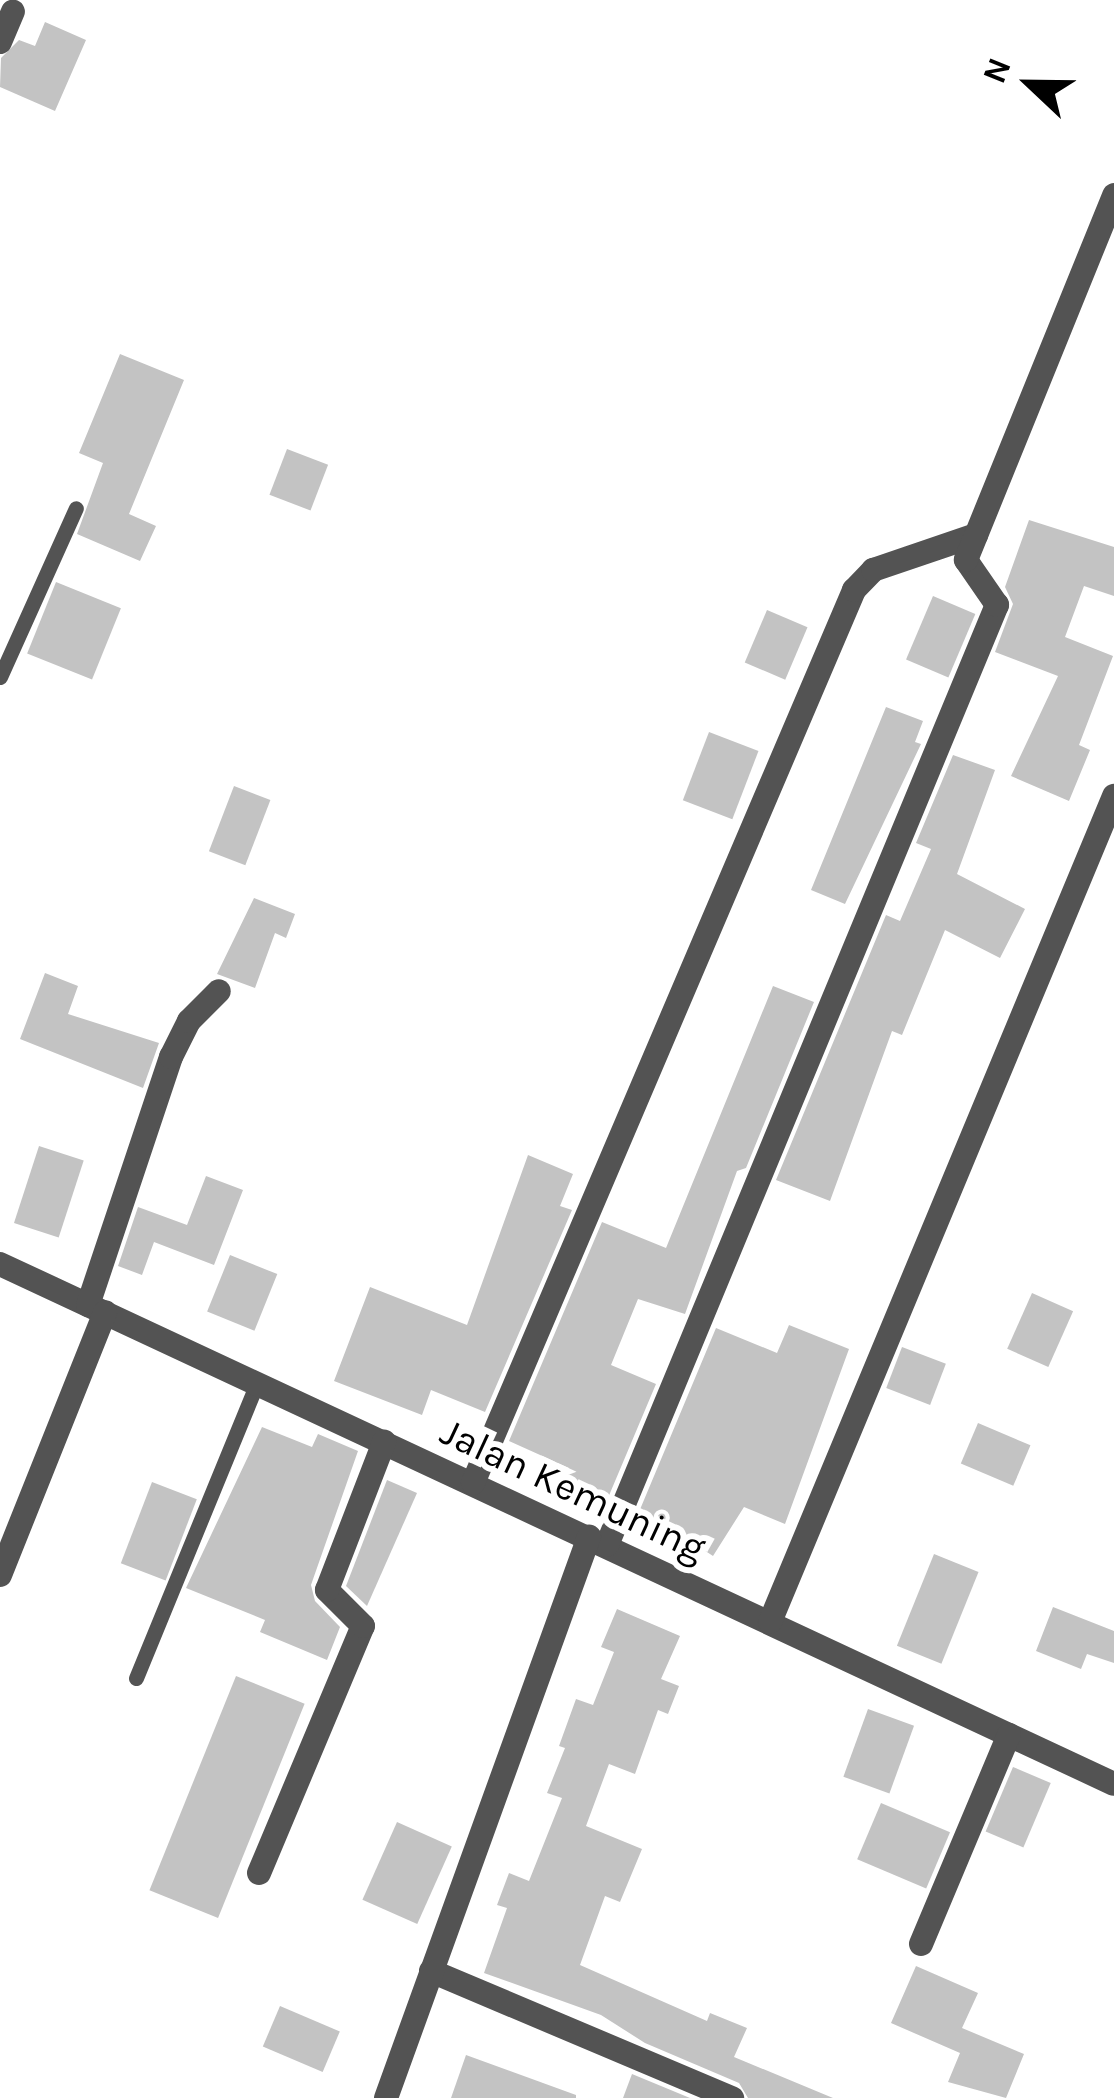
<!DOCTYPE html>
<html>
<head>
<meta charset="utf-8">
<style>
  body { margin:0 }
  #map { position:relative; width:1114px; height:2098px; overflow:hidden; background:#fff; font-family:Karla,sans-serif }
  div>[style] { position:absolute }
  .building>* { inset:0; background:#c3c3c3; transform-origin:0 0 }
  .service>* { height:15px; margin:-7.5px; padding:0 7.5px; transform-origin:7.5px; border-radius:7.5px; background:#535353 }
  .minor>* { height:24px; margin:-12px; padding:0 12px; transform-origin:12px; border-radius:12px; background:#535353 }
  span { translate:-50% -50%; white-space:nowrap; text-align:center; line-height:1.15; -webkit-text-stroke:12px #fff; paint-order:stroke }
  .street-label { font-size:39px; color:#000 }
  .north { position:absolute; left:970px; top:24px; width:120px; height:120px; -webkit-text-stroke:9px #fff; paint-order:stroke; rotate:292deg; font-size:33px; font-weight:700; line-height:48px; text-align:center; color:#000 }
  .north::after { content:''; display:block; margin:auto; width:42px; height:54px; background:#000; clip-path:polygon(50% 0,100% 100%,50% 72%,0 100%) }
</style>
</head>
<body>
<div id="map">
  <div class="building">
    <i style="clip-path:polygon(45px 22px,86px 40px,55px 111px,0 87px,1px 58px,19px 40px,35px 46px)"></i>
    <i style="clip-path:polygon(120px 354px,184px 380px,129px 514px,156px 526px,140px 561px,77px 534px,103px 463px,79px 453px)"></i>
    <i style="left:287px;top:449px;width:44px;height:49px;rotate:21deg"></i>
    <i style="clip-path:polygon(1029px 520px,1114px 547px,1114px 596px,1084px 586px,1065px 637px,1113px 656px,1079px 745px,1090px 750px,1069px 801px,1011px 776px,1058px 676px,995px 652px,1013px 604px,1005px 587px)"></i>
    <i style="left:56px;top:582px;width:70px;height:77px;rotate:22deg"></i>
    <i style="left:933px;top:596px;width:46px;height:69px;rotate:23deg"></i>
    <i style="left:767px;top:610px;width:44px;height:57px;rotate:23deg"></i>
    <i style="clip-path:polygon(886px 707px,923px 721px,915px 742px,921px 744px,845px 904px,811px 890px)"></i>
    <i style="left:709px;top:732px;width:53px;height:73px;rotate:21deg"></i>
    <i style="clip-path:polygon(953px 755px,995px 770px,957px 874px,1025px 909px,1000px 958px,945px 930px,902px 1035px,892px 1031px,830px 1201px,776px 1180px,886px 915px,900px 921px,931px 849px,916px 843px)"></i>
    <i style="left:234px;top:786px;width:39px;height:70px;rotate:21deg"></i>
    <i style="clip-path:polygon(254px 898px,295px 914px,286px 938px,275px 933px,255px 988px,217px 974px)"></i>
    <i style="clip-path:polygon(45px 973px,78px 986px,68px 1014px,159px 1043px,143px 1088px,20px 1039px)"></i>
    <i style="clip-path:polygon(773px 986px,814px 1002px,746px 1168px,737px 1171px,685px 1314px,638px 1299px,611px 1365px,656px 1384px,605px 1505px,561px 1487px,569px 1468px,509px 1441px,602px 1222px,666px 1248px)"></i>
    <i style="left:39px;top:1146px;width:47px;height:81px;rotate:18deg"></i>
    <i style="clip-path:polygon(528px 1155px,573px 1174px,560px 1206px,572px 1210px,485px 1412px,431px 1390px,422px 1415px,334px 1381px,370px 1287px,467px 1325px)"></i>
    <i style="clip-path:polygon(206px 1176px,243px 1190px,214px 1265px,154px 1242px,142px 1275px,118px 1266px,138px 1207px,187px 1225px)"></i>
    <i style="left:230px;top:1255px;width:51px;height:61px;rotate:22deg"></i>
    <i style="left:1032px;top:1293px;width:45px;height:61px;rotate:24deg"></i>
    <i style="clip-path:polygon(789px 1325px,849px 1349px,785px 1524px,744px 1507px,713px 1556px,675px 1531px,667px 1542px,636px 1519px,716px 1328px,777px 1353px)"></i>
    <i style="left:902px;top:1347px;width:47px;height:44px;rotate:21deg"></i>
    <i style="left:978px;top:1423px;width:57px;height:44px;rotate:23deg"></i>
    <i style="clip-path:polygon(262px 1427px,312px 1447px,318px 1434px,358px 1451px,311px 1585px,315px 1601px,340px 1627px,327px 1660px,260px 1632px,265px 1620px,186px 1588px)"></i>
    <i style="clip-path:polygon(387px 1480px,417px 1493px,367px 1606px,346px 1586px)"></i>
    <i style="left:152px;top:1482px;width:48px;height:87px;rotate:21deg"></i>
    <i style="left:934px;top:1554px;width:48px;height:99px;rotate:22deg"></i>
    <i style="clip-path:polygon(1053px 1607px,1114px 1631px,1114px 1663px,1087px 1654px,1081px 1669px,1036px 1651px)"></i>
    <i style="clip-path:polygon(617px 1609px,680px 1636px,661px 1679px,679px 1686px,668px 1714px,658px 1710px,635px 1774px,609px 1764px,586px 1826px,642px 1849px,620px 1902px,605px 1896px,580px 1965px,707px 2021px,710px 2013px,747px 2028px,734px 2057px,833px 2098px,748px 2098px,739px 2083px,645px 2043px,601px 2015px,484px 1973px,507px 1908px,497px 1905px,509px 1873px,529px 1881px,562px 1798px,547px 1793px,565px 1748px,559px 1746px,576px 1699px,593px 1705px,614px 1652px,601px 1647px)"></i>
    <i style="left:236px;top:1676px;width:74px;height:231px;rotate:22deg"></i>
    <i style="left:868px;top:1709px;width:49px;height:72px;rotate:20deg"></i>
    <i style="left:1013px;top:1767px;width:41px;height:70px;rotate:23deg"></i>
    <i style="left:881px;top:1803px;width:75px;height:61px;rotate:23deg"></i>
    <i style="left:397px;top:1822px;width:60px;height:85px;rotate:24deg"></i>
    <i style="clip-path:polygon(916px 1966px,978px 1993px,962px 2028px,1024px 2054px,1006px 2098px,948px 2082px,960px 2053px,891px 2023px)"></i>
    <i style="left:280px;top:2006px;width:65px;height:44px;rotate:23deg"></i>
    <i style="clip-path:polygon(466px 2055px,576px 2095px,576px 2098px,451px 2098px)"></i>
    <i style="clip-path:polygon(632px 2074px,690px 2098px,623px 2098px)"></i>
  </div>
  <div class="service">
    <i style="left:0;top:677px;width:185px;rotate:-65.8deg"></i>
    <i style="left:136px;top:1678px;width:319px;rotate:-67.7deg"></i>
  </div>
  <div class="minor">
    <i style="left:0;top:42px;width:33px;rotate:-67deg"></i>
    <i style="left:0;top:1264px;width:1229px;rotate:25.02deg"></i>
    <i style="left:88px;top:1305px;width:262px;rotate:-71.5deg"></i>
    <i style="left:171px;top:1057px;width:40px;rotate:-63.4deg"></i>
    <i style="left:189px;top:1021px;width:42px;rotate:-45deg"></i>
    <i style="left:473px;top:1483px;width:971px;rotate:-66.89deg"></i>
    <i style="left:854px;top:590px;width:28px;rotate:-46deg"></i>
    <i style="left:873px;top:570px;width:109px;rotate:-18.8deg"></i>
    <i style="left:607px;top:1545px;width:1018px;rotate:-67.47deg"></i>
    <i style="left:997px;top:605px;width:55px;rotate:-124.6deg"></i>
    <i style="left:966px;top:560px;width:394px;rotate:-67.9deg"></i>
    <i style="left:0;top:1575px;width:283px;rotate:-68.2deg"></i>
    <i style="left:770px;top:1622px;width:895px;rotate:-67.39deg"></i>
    <i style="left:259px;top:1873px;width:268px;rotate:-67.2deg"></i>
    <i style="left:363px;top:1626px;width:51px;rotate:-135deg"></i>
    <i style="left:327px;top:1590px;width:159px;rotate:-68.9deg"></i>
    <i style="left:921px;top:1944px;width:227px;rotate:-67.2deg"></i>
    <i style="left:431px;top:1971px;width:327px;rotate:22.9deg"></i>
    <i style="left:386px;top:2098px;width:597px;rotate:-70.11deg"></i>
  </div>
  <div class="street-label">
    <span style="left:573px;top:1490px;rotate:25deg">Jalan Kemuning</span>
  </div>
  <div class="north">N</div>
</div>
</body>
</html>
